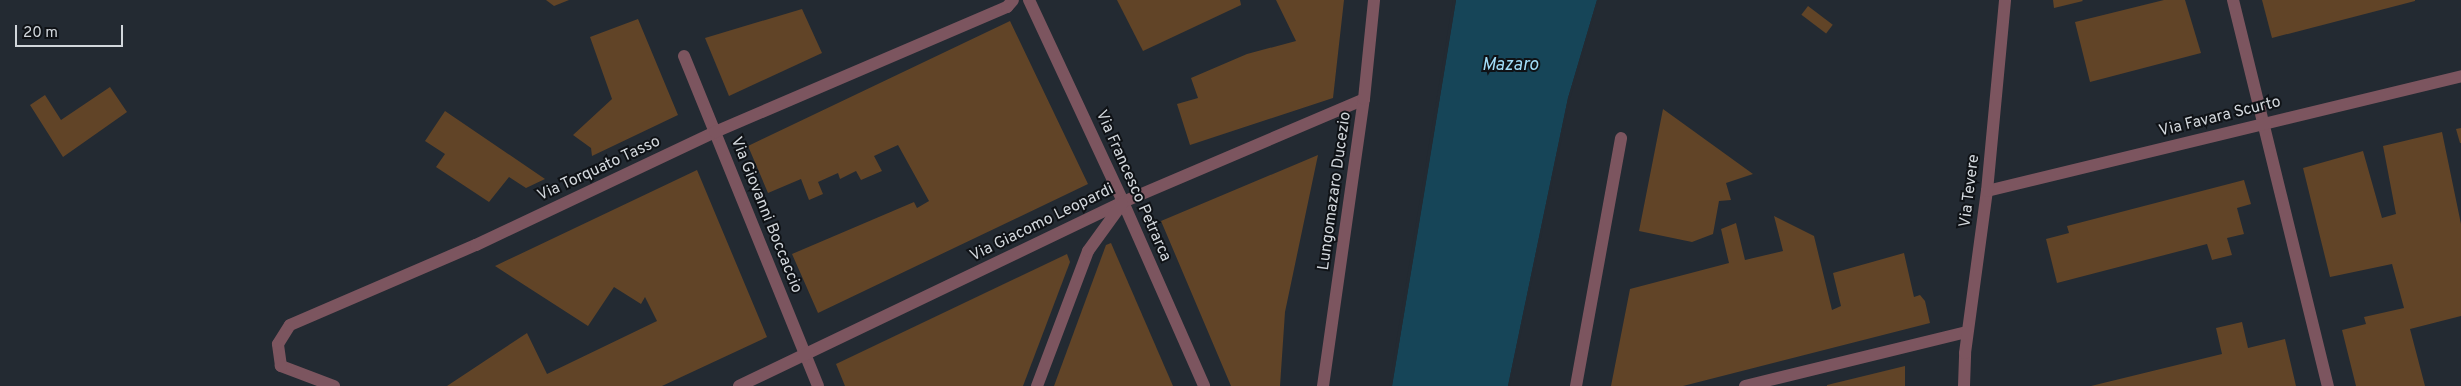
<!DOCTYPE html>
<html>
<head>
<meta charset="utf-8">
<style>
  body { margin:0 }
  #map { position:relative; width:2461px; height:386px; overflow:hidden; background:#232a32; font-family:Overpass,sans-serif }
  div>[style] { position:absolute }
  .water>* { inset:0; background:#164558 }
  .pier>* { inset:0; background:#232a32 }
  .building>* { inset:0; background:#614427; transform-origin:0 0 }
  .minor>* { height:12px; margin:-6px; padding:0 6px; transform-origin:6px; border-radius:6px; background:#7c555f }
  span { translate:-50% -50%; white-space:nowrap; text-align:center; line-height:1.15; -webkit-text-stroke:4px #0f1216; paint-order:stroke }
  .street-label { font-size:16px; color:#d2d7dc }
  .water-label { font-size:18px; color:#a1dcf7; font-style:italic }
  .scale { position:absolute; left:15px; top:25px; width:108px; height:22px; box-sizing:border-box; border:2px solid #d2d7dc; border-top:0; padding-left:6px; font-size:15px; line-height:18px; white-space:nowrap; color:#d2d7dc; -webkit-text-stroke:4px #0f1216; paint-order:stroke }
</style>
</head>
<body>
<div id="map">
  <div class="water">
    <i style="clip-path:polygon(1456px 0,1597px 0,1568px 98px,1508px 386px,1392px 386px)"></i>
  </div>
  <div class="pier">
    <i style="clip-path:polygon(1453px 0,1456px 0,1429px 164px,1392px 386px,1389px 386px)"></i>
    <i style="clip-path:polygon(1597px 0,1599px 0,1570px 99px,1510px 386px,1508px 386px,1568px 98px)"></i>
  </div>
  <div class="building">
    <i style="clip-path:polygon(546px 0,569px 0,554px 6px)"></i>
    <i style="clip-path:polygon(1117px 0,1240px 0,1241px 5px,1143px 51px)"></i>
    <i style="clip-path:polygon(1276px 0,1344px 0,1333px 98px,1190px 145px,1177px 104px,1198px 98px,1191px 78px,1247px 54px,1296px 41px)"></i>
    <i style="clip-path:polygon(2053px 0,2082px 0,2083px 1px,2054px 8px)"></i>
    <i style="clip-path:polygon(2164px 0,2185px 0,2201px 53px,2090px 82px,2075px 22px)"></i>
    <i style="clip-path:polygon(2262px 0,2415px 0,2415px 1px,2272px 38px)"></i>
    <i style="left:1808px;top:6px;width:31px;height:11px;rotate:37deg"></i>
    <i style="clip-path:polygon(802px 9px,822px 53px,729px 96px,705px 38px)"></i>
    <i style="clip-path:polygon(638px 19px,678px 115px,592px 156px,591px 148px,573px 135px,612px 99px,590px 37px)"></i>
    <i style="clip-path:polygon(1010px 21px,1088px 184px,818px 313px,792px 254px,914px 202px,917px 208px,929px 201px,898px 145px,874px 156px,882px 171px,861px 180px,856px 171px,840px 179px,838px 173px,818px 182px,823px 194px,809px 200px,801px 179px,768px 193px,748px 146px)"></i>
    <i style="clip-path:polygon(110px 87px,127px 112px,63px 157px,30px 105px,45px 95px,61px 120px)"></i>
    <i style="clip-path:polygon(1663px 109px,1753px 174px,1726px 183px,1731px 200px,1719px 201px,1713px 234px,1692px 242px,1639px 231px)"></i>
    <i style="clip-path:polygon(445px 111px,545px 179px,526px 188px,509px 177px,489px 202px,436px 167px,445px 154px,425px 141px)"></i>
    <i style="clip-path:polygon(2461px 128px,2461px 143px,2460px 143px,2456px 129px)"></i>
    <i style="clip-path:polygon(2442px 132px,2461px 224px,2461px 316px,2410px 329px,2425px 386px,2356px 386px,2342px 330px,2366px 324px,2364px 317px,2404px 308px,2392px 264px,2330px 277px,2303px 168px,2363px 151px,2382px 218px,2396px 214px,2383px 146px)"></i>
    <i style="clip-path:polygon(1318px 155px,1285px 312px,1280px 386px,1231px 386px,1161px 221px)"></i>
    <i style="clip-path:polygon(697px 170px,767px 337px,662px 386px,447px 386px,527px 333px,547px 374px,657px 321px,645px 297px,641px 304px,614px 287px,588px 326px,495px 266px)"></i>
    <i style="clip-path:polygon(2244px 180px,2251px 204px,2237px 208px,2244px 234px,2227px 238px,2232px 255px,2212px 260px,2207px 244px,2057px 283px,2046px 239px,2069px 233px,2067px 226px)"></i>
    <i style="clip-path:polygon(1774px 216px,1814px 236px,1832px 310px,1841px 306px,1833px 273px,1904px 253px,1914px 297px,1920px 295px,1925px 301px,1930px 323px,1683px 386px,1611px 386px,1630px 289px,1729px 263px,1721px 229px,1736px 223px,1745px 260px,1783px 251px)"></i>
    <i style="clip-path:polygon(1111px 243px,1173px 386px,1054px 386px,1106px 245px)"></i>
    <i style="clip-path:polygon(1067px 254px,1070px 262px,1023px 386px,845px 386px,836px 364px)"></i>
    <i style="clip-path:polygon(2242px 322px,2248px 348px,2285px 339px,2296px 386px,2091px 386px,2222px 354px,2216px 328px)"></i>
    <i style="clip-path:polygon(1905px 366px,1905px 386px,1827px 386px,1827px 385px)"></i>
  </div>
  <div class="minor">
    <i style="left:1029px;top:0;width:223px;rotate:65deg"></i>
    <i style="left:1123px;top:202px;width:201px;rotate:66.2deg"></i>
    <i style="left:2233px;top:0;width:398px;rotate:76.2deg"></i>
    <i style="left:684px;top:56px;width:356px;rotate:67.9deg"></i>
    <i style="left:1987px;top:191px;width:488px;rotate:-13.6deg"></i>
    <i style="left:334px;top:386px;width:57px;rotate:-159.3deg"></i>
    <i style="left:281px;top:366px;width:22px;rotate:-98deg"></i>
    <i style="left:278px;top:344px;width:22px;rotate:-58deg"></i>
    <i style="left:290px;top:325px;width:202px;rotate:-23.3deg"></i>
    <i style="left:476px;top:245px;width:264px;rotate:-25.3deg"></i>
    <i style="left:715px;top:132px;width:318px;rotate:-23.2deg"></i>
    <i style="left:1007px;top:7px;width:9px;rotate:-49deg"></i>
    <i style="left:739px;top:386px;width:426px;rotate:-25.6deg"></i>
    <i style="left:1123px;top:202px;width:262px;rotate:-23.1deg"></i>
    <i style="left:1037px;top:386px;width:144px;rotate:-69.3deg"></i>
    <i style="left:1088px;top:251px;width:58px;rotate:-54.1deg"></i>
    <i style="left:1323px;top:386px;width:290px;rotate:-81.9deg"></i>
    <i style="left:1364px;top:99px;width:100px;rotate:-84.2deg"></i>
    <i style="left:1576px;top:386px;width:252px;rotate:-79.7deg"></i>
    <i style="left:1745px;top:386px;width:228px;rotate:-13.7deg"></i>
    <i style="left:1964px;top:386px;width:33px;rotate:-88deg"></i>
    <i style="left:1965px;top:353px;width:163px;rotate:-82.3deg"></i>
    <i style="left:1987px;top:191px;width:192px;rotate:-84.6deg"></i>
  </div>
  <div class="street-label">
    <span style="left:2220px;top:117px;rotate:-14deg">Via Favara Scurto</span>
    <span style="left:599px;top:169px;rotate:-25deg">Via Torquato Tasso</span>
    <span style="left:1133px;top:186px;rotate:66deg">Via Francesco Petrarca</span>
    <span style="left:1335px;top:191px;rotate:-82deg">Lungomazaro Ducezio</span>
    <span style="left:1970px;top:191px;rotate:-83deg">Via Tevere</span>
    <span style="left:766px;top:215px;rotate:68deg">Via Giovanni Boccaccio</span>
    <span style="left:1042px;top:223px;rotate:-26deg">Via Giacomo Leopardi</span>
  </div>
  <div class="water-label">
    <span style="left:1510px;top:66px">Mazaro</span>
  </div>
  <div class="scale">20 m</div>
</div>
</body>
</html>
